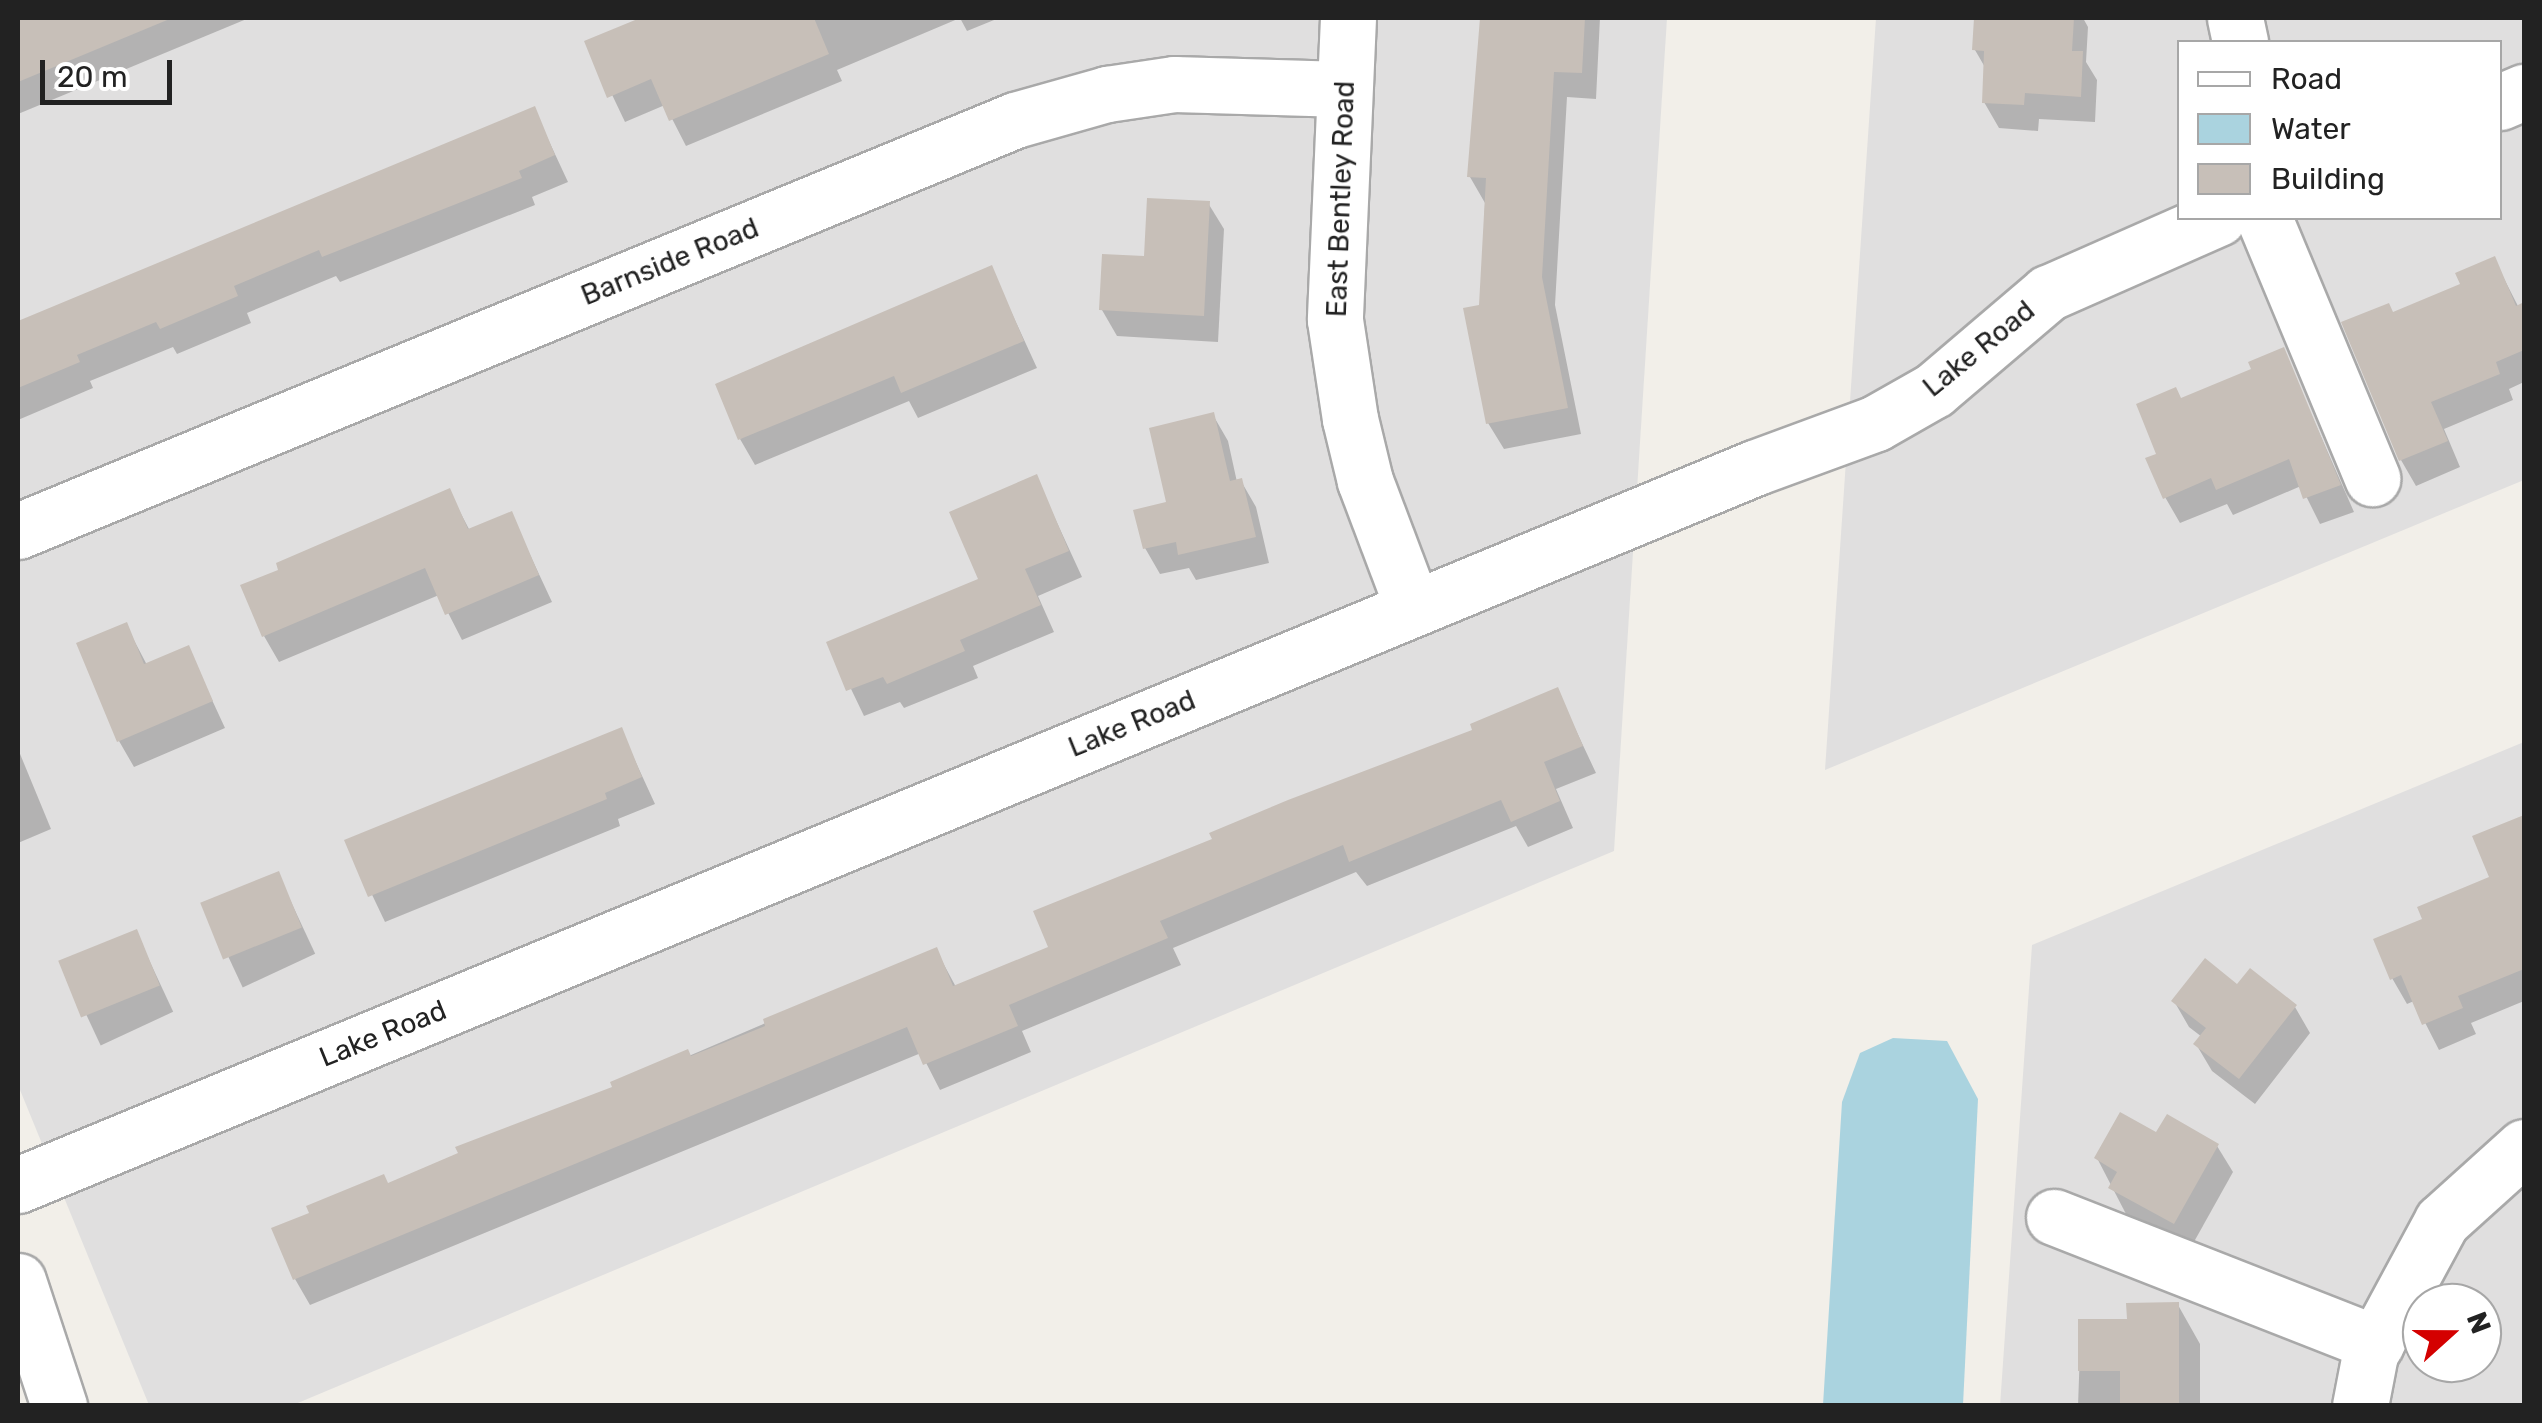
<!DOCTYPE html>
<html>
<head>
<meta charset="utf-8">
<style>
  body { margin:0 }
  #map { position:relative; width:2542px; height:1423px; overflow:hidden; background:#f2efe9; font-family:Rubik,sans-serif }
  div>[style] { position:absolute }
  .residential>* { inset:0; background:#e0dfdf }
  .water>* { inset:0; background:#aad3df }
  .shadow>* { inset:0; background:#0003; transform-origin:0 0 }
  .building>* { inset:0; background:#c7bfb8; transform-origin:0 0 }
  .roads { filter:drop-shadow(2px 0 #a9a9a9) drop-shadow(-2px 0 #a9a9a9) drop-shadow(0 2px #a9a9a9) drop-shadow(0 -2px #a9a9a9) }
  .minor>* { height:55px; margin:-27.5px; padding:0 27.5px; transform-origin:27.5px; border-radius:27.5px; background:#fff }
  span { translate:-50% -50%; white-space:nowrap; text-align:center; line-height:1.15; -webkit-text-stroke:8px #fff; paint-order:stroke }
  .street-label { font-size:28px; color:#222 }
  .frame { position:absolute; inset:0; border:20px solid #222; pointer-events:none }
  .legend { position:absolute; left:2177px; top:40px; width:325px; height:180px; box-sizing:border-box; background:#fff; border:2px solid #a7a7a7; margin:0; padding:12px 18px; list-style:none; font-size:30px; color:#222 }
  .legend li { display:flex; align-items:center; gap:20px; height:50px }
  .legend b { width:50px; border:2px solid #a7a7a7 }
  .north { position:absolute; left:2402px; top:1283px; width:100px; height:100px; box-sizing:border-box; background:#fff; border:2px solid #a7a7a7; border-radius:50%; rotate:69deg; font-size:28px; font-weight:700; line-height:40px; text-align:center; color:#222 }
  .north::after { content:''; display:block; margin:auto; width:35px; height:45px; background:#d40000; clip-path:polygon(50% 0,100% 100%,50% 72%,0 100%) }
  .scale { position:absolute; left:40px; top:60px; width:132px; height:45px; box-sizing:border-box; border:5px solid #222; border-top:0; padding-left:12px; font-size:30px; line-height:35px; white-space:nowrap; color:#222; -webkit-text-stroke:8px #fff; paint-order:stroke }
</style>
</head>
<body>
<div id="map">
  <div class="residential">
    <i style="clip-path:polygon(18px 18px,1667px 18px,1614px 851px,293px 1405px,149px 1405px,18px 1085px)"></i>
    <i style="clip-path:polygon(evenodd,1876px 18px,2524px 18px,2524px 480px,1825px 770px,1876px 18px,2180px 42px,2500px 42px,2500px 218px,2180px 218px,2180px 42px)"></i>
    <i style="clip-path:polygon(evenodd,2524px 742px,2524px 1405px,2000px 1406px,2032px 945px,2524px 742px,2422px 1303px,2482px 1303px,2482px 1363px,2422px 1363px,2422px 1303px)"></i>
  </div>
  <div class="water">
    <i style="clip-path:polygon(1893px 1038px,1947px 1041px,1978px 1099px,1963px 1405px,1823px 1405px,1842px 1102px,1860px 1053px)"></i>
  </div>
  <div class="shadow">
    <i style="clip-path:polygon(21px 18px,249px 18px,18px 114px,18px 19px)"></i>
    <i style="clip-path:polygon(646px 18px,689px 18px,695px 28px,721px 18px,999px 18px,967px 31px,960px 18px,837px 70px,842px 81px,686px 146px,665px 105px,625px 122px,587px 42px)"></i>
    <i style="clip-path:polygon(1482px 18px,1600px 18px,1596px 99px,1567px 97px,1555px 305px,1581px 434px,1504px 449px,1488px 423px,1481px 307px,1485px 203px,1470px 177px)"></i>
    <i style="clip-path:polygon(1977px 18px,2083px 18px,2088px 27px,2086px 62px,2097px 80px,2095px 122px,2039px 119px,2038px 131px,1999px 128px,1984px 102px,1986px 69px,1975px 50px)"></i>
    <i style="clip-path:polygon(534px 109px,568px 182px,532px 197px,535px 205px,340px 282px,336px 276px,247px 313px,251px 323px,177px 354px,173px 347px,90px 381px,93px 388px,18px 420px,18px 324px)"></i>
    <i style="clip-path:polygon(1208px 203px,1224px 229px,1218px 342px,1117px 336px,1102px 310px,1147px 258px)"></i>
    <i style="clip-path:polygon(2494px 259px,2519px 308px,2524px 305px,2524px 382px,2509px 389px,2513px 400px,2444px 429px,2460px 467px,2416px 486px,2401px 460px,2393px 315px,2463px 286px)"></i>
    <i style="clip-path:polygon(991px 268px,1037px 368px,918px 418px,909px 401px,755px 465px,740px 439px)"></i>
    <i style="clip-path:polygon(2283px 350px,2354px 512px,2320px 524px,2301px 486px,2233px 515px,2227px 504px,2180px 523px,2165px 497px,2160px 455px,2181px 400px,2254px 370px)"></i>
    <i style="clip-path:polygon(1213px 415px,1228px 441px,1237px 482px,1241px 481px,1256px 507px,1269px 563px,1196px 580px,1189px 568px,1160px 574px,1145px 548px)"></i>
    <i style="clip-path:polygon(1036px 477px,1082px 577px,1038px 596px,1054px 632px,973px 666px,978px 678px,904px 708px,900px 702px,864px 716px,829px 643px,981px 580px)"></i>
    <i style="clip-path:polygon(449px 491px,470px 531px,511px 514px,552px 602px,462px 640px,439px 595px,279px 662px,264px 636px)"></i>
    <i style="clip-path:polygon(126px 625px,147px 665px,188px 648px,225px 728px,134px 767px,119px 741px)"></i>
    <i style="clip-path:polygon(1557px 690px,1596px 773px,1556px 789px,1573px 828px,1528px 847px,1516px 826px,1367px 886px,1356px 872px,1173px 948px,1181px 965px,1022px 1031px,1031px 1052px,940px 1090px,921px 1053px,310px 1305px,295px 1279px,388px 1185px,936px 950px,956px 987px,1052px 948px)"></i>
    <i style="clip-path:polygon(621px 730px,655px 804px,618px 819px,620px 826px,385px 922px,347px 842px)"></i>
    <i style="clip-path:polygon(18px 749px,51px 829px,18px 843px)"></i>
    <i style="clip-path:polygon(2524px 817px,2524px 1001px,2471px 1023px,2476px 1034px,2439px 1050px,2414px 1001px,2407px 1004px,2392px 978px,2426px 920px,2492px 878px,2476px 837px)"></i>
    <i style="left:278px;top:874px;width:88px;height:80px;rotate:65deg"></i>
    <i style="left:136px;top:932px;width:88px;height:80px;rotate:65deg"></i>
    <i style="clip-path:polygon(2238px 988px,2295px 1007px,2310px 1033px,2255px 1104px,2212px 1071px,2196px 1044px,2202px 1037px,2189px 1027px,2174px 1001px)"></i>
    <i style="clip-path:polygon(2157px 1136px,2217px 1146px,2233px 1172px,2190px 1249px,2126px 1214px,2097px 1158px)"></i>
    <i style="clip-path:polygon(2178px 1305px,2200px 1344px,2200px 1406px,2078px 1406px,2081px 1321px,2129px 1322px)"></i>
  </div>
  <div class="building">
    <i style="clip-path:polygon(18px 18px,172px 18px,18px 82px)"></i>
    <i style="clip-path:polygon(640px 18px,814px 18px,829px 54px,669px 121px,651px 79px,607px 98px,584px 41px)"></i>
    <i style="clip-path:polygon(1480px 18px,1585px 18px,1582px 73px,1554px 72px,1542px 277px,1568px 408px,1486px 424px,1463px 308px,1479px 305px,1486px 178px,1467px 177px)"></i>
    <i style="clip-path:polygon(1974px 18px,2074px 18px,2072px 51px,2083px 51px,2081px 97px,2025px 93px,2024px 105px,1982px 103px,1984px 51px,1972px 50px)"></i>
    <i style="clip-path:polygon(535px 106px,555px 155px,519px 171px,522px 178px,322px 257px,319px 250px,234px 286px,238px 296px,160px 329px,156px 322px,77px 355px,80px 362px,18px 388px,18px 321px)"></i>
    <i style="clip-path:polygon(1147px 198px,1210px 201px,1204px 316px,1099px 310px,1102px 254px,1144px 256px)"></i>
    <i style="clip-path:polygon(2495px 256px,2516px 306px,2524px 302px,2524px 350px,2496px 362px,2500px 374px,2431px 402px,2448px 441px,2399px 461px,2341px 322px,2389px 303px,2393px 312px,2460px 284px,2455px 273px)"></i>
    <i style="clip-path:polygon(992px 265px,1024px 341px,901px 393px,894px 376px,738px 440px,715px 384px)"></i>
    <i style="clip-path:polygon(2284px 347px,2341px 485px,2303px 499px,2289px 459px,2216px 490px,2211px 478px,2163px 499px,2145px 458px,2156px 454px,2136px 404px,2176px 387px,2181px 398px,2251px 369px,2248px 362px)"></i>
    <i style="clip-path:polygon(1214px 412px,1230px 481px,1242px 478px,1256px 537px,1178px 555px,1176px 542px,1143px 549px,1133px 510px,1166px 502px,1149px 428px)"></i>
    <i style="clip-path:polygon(1037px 474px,1069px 551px,1025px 569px,1041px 605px,960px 640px,965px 651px,887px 684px,883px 677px,846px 691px,826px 642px,978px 579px,949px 512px)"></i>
    <i style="clip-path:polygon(450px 488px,468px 529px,512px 511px,539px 575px,445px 615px,425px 568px,262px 637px,240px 585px,278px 570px,276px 563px)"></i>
    <i style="clip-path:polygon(127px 622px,144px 664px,189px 645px,213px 701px,117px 742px,76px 643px)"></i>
    <i style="clip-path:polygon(1558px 687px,1583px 746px,1544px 762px,1560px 801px,1511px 822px,1501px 800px,1349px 862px,1343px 845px,1160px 921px,1168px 938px,1009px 1005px,1018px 1026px,923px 1065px,907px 1027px,293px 1280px,271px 1228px,309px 1213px,306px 1206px,384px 1174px,388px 1183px,458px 1153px,455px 1147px,612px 1087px,610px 1082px,688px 1049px,691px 1056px,765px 1026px,763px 1019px,937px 947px,953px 986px,1048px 947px,1033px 911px,1212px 839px,1209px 833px,1288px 800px,1472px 730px,1470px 724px)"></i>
    <i style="clip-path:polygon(622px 727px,642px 777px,605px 793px,607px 799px,368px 897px,344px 840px)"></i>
    <i style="clip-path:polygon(2524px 815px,2524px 969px,2458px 996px,2463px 1008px,2422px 1025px,2401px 975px,2390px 980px,2373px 939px,2422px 919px,2417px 907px,2489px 877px,2472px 836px)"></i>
    <i style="left:279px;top:871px;width:61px;height:85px;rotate:68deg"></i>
    <i style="left:137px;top:929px;width:61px;height:85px;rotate:68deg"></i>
    <i style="clip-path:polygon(2205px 958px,2237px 984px,2250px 968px,2297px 1005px,2239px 1079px,2193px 1044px,2206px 1028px,2171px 1001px)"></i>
    <i style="clip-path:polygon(2120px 1112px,2156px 1132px,2167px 1114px,2219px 1144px,2174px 1224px,2108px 1188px,2117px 1172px,2094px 1158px)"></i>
    <i style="clip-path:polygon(2179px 1302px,2179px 1406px,2120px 1406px,2120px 1371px,2078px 1371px,2078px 1319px,2127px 1319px,2126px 1303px)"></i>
  </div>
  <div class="roads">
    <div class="minor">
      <i style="left:1348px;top:18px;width:302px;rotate:92.5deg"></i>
      <i style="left:1335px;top:320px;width:100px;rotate:81.4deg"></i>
      <i style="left:1350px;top:419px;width:64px;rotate:76.4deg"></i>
      <i style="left:1365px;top:481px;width:136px;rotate:69.3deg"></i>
      <i style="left:2235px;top:18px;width:25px;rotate:78deg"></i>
      <i style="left:2500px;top:102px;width:26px;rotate:-23deg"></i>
      <i style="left:2264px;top:218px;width:282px;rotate:67.4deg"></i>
      <i style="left:18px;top:531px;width:1078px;rotate:-22.4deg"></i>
      <i style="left:1015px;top:120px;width:96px;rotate:-15.8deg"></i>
      <i style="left:1107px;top:94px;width:68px;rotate:-8.5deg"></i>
      <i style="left:1174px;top:84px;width:170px;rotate:1.7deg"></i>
      <i style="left:18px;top:1185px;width:1878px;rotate:-22.44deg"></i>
      <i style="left:1754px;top:468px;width:130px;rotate:-20.2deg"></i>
      <i style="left:1876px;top:423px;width:67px;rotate:-29.6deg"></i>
      <i style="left:1934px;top:390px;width:150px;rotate:-40.4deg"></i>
      <i style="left:2048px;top:293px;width:186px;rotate:-23.8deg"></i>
      <i style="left:2054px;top:1217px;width:346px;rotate:21.4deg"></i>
      <i style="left:18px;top:1281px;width:132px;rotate:71.8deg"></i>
      <i style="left:2360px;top:1406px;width:53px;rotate:-79.1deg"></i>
      <i style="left:2370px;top:1354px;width:151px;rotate:-61.6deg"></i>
      <i style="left:2442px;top:1221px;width:110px;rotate:-42.1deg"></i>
    </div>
  </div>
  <div class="street-label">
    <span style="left:1341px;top:199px;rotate:-88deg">East Bentley Road</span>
    <span style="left:670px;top:262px;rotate:-22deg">Barnside Road</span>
    <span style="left:1979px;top:349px;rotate:-39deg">Lake Road</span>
    <span style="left:1132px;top:724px;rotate:-22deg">Lake Road</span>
    <span style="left:383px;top:1034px;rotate:-22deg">Lake Road</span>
  </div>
  <div class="frame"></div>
  <ul class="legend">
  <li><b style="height:12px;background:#fff"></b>Road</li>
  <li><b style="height:28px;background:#aad3df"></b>Water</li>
  <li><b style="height:28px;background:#c7bfb8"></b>Building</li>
  </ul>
  <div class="north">N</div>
  <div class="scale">20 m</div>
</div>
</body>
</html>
